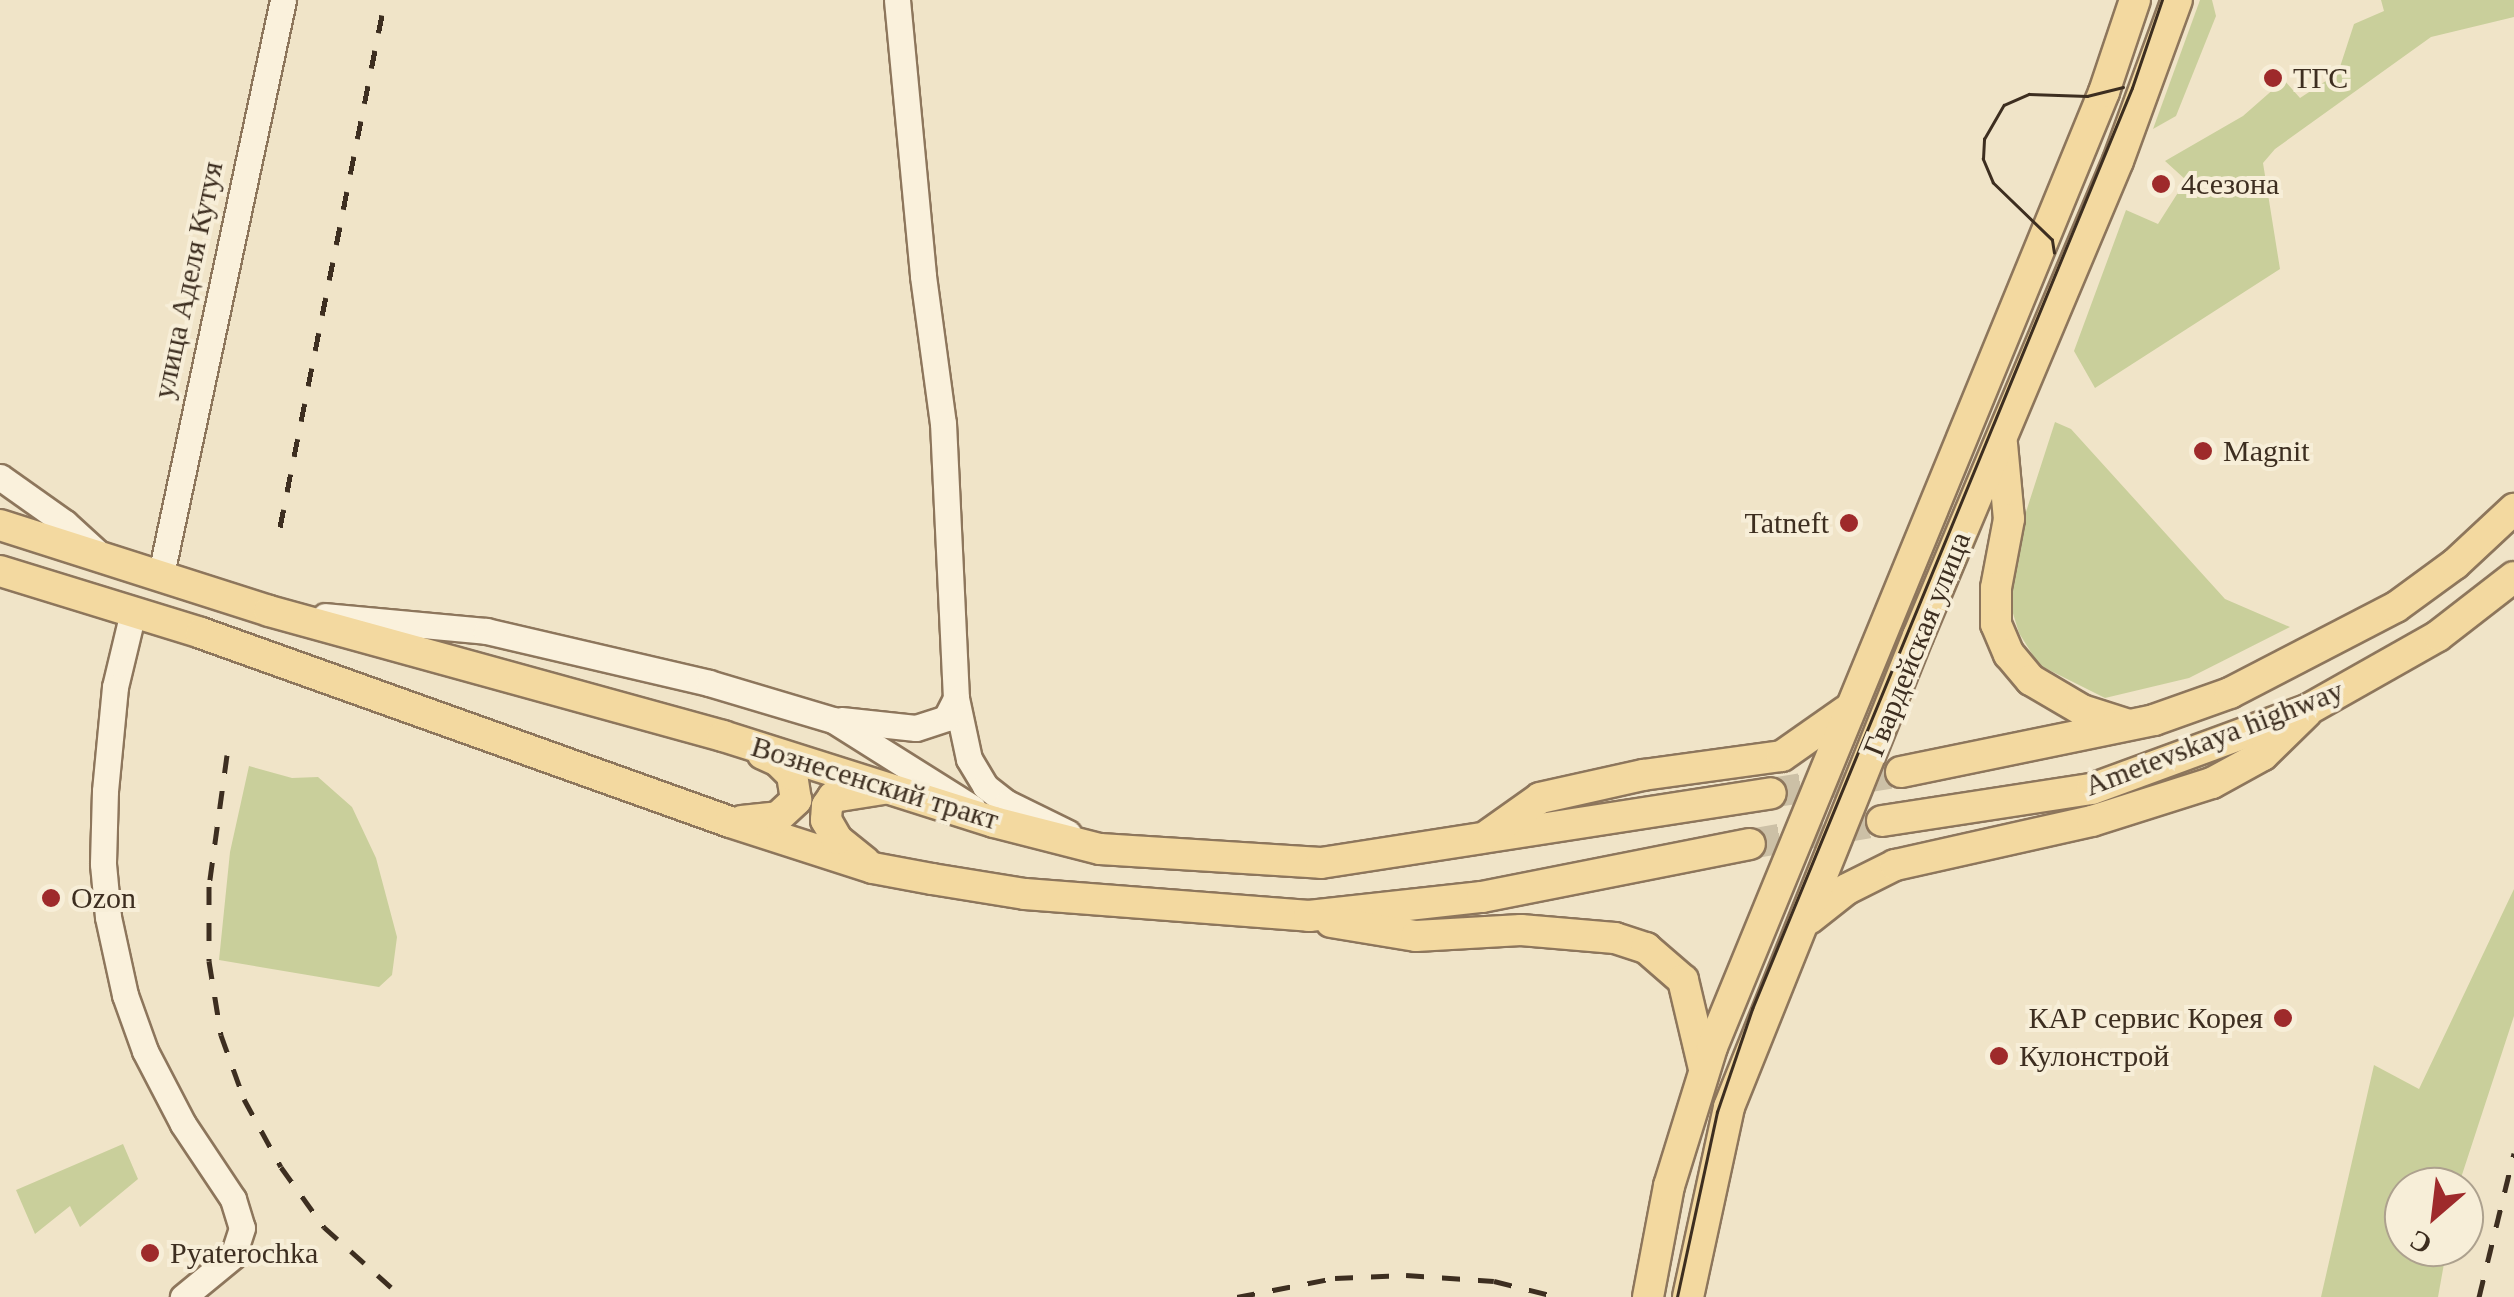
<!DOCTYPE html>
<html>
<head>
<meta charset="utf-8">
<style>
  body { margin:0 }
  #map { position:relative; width:2514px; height:1297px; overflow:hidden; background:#f0e4c8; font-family:"Times New Roman",serif }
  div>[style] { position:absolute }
  .green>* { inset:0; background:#c9cf9b }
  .major-tunnel>* { height:30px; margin-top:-15px; transform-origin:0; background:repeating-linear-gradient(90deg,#ccc0a6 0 30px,transparent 0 45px) }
  .roads { filter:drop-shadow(2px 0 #8d765c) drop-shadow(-2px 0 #8d765c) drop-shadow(0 2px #8d765c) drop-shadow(0 -2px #8d765c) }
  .minor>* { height:25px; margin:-12.5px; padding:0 12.5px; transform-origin:12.5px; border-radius:12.5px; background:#faf1dc }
  .major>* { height:30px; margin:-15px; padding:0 15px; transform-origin:15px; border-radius:15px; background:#f3d9a0 }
  .tram>* { height:2.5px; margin:-1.25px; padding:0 1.25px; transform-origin:1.25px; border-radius:1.25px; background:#3d2e20 }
  .rail>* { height:5px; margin-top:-2.5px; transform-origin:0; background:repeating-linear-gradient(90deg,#3d2e20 0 18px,transparent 0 36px) }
  .dots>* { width:28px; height:28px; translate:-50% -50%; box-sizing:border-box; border:5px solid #f7eed8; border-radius:50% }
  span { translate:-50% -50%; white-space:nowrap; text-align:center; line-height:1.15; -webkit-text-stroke:8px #f7eed8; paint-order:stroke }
  .poi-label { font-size:30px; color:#3d2e20 }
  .left { translate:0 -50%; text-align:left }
  .right { translate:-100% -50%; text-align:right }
  .street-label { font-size:30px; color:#3d2e20 }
  .north { position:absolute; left:2384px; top:1167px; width:100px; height:100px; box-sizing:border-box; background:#f7eed8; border:2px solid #ada18e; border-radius:50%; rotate:208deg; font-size:28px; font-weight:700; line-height:40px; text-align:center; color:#3d2e20 }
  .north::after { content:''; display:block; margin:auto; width:35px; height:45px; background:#9e2a2b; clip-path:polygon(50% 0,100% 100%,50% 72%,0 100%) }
</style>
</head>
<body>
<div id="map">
  <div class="green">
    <i style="clip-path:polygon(2200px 0,2212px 0,2216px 16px,2176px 116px,2153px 129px)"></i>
    <i style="clip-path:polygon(2381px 0,2514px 0,2514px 17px,2431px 37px,2275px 149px,2263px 163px,2280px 269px,2095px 388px,2074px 351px,2126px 210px,2158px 224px,2186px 180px,2165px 161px,2243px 116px,2284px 80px,2300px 98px,2338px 73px,2354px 24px,2384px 11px)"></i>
    <i style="clip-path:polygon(2055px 422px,2071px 429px,2225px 599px,2290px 627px,2189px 678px,2105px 698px,2039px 665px,2019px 633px,2008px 597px,2025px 515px)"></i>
    <i style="clip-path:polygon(249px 766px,292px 778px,318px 777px,352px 807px,376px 858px,397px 937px,392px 975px,379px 987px,219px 960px,230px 852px)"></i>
    <i style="clip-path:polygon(2514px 889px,2514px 1016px,2458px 1187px,2404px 1187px,2404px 1247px,2447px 1247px,2438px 1297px,2321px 1297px,2374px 1065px,2419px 1089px)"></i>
    <i style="clip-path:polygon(123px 1144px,138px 1179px,80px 1227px,70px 1206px,35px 1234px,16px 1190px)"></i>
  </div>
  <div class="major-tunnel">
    <i style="left:1771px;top:793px;width:132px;rotate:-9.2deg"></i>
    <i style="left:1750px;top:844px;width:134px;rotate:-9.9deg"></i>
  </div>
  <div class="roads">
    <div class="minor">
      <i style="left:897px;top:0;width:277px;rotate:84.6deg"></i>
      <i style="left:923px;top:276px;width:148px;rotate:82.3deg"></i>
      <i style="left:943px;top:423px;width:275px;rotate:87.3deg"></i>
      <i style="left:956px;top:698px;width:62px;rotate:78deg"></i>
      <i style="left:969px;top:759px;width:31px;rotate:59deg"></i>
      <i style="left:985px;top:786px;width:28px;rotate:38deg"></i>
      <i style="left:1007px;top:803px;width:68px;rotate:26.2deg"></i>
      <i style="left:0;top:477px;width:80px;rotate:35.3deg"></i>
      <i style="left:65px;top:523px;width:46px;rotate:42.4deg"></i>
      <i style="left:161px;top:574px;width:587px;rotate:-78deg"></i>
      <i style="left:133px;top:612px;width:77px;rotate:103.5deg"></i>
      <i style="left:115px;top:687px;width:104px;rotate:95.5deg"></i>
      <i style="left:105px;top:791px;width:73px;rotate:91.6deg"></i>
      <i style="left:103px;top:864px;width:53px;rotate:84.6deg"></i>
      <i style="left:108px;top:917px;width:80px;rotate:77.7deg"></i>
      <i style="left:125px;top:995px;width:59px;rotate:70.3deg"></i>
      <i style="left:145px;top:1051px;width:82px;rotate:62.5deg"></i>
      <i style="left:183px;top:1124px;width:90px;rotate:56.3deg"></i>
      <i style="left:233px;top:1199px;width:30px;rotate:73deg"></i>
      <i style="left:242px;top:1228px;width:29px;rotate:108deg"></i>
      <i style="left:233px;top:1256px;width:65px;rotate:140.6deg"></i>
      <i style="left:325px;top:616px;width:162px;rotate:5.3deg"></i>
      <i style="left:486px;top:631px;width:229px;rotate:13.1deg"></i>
      <i style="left:709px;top:683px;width:129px;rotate:16.6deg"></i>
      <i style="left:833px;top:720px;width:165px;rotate:32.2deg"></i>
      <i style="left:841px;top:720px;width:75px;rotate:6.1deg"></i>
      <i style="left:916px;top:728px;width:32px;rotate:-18deg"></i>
      <i style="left:946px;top:718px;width:22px;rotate:-63deg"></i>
    </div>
    <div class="major">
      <i style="left:2002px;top:444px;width:75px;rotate:84.7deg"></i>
      <i style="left:2009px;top:519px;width:70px;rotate:100.7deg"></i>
      <i style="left:1996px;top:588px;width:36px;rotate:90deg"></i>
      <i style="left:1996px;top:624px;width:33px;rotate:67deg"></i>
      <i style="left:2009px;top:654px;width:34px;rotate:50deg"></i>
      <i style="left:2031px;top:680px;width:59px;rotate:30.5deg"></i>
      <i style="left:2082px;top:710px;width:46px;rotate:17.7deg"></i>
      <i style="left:0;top:525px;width:282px;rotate:17.7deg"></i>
      <i style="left:269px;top:611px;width:471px;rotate:15.4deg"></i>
      <i style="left:723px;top:736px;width:284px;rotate:17.6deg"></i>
      <i style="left:994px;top:822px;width:109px;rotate:14.3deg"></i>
      <i style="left:1100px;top:849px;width:221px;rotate:3.6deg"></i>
      <i style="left:1321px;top:863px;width:455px;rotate:-8.8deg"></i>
      <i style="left:0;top:571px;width:210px;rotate:17.1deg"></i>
      <i style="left:201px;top:633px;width:562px;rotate:19.66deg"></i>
      <i style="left:730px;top:822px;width:150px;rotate:17.8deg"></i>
      <i style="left:873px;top:868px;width:60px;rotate:10.6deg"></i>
      <i style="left:932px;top:879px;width:94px;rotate:9.2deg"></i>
      <i style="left:1025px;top:894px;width:285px;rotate:4.4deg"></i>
      <i style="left:1309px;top:916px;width:174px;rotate:-6.3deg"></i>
      <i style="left:1482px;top:897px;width:273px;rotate:-11.2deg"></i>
      <i style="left:1901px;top:772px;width:258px;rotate:-11.6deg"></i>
      <i style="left:2154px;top:720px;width:81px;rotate:-19.6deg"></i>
      <i style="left:2230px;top:693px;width:187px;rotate:-27.4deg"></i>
      <i style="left:2396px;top:607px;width:73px;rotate:-36.1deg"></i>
      <i style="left:2455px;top:564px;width:81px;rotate:-43deg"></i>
      <i style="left:742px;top:821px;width:36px;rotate:-6deg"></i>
      <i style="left:778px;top:817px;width:25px;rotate:-43deg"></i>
      <i style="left:796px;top:800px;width:25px;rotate:-99deg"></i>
      <i style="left:792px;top:775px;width:20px;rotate:-135deg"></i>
      <i style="left:778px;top:761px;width:17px;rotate:-155deg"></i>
      <i style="left:1882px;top:821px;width:212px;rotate:-8.7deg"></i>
      <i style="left:2092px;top:789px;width:231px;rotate:-20.2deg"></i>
      <i style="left:2309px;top:709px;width:148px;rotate:-29.5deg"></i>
      <i style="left:2438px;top:636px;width:96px;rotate:-37.8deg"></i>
      <i style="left:1488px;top:835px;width:64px;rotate:-35.4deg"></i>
      <i style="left:1540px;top:798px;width:106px;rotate:-12.6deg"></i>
      <i style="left:1643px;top:775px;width:140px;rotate:-7.8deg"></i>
      <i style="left:1782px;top:756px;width:78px;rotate:-35.1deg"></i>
      <i style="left:865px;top:862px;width:36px;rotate:-141deg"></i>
      <i style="left:837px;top:839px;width:22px;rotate:-120deg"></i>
      <i style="left:826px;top:820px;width:14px;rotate:-86deg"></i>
      <i style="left:827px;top:806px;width:11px;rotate:-56deg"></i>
      <i style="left:833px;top:797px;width:51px;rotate:-9.1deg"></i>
      <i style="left:1809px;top:919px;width:48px;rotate:-38.3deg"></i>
      <i style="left:1847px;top:889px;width:54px;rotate:-26.6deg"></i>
      <i style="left:1895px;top:865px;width:202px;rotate:-12.6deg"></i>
      <i style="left:2092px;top:821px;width:126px;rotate:-17.6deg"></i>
      <i style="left:2212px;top:783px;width:58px;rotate:-28.8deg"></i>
      <i style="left:2263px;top:755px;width:60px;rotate:-44.3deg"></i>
      <i style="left:1331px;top:922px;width:86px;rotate:9.4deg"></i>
      <i style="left:1416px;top:936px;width:105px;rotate:-3.3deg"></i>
      <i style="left:1521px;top:930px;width:94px;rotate:4.9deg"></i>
      <i style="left:1615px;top:938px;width:33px;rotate:18deg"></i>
      <i style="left:1646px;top:948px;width:49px;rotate:40.9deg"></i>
      <i style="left:1683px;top:980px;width:91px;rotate:76.7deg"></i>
      <i style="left:1648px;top:1297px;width:113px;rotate:-79.3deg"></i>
      <i style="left:1669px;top:1186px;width:145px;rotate:-72.8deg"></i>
      <i style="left:1712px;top:1047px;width:1032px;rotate:-67.68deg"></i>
      <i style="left:2104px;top:92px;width:97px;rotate:-71.4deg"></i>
      <i style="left:1688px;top:1297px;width:194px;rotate:-77.8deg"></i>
      <i style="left:1729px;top:1107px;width:508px;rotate:-68.14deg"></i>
      <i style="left:1918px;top:636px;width:515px;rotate:-67.17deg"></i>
      <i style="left:2118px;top:161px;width:171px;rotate:-69.9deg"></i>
    </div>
  </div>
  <div class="tram">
    <i style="left:2054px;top:253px;width:13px;rotate:-99deg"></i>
    <i style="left:2052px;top:240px;width:82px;rotate:-136deg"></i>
    <i style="left:1993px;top:183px;width:26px;rotate:-113deg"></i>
    <i style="left:1983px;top:159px;width:20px;rotate:-87deg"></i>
    <i style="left:1984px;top:139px;width:39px;rotate:-60deg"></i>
    <i style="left:2004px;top:105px;width:27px;rotate:-24deg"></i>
    <i style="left:2029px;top:94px;width:58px;rotate:2deg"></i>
    <i style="left:2087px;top:96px;width:37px;rotate:-14deg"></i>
    <i style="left:1677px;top:1297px;width:189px;rotate:-77.8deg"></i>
    <i style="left:1717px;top:1112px;width:109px;rotate:-71.2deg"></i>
    <i style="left:1752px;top:1009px;width:996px;rotate:-67.58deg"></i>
    <i style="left:2132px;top:88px;width:93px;rotate:-71.2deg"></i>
  </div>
  <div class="rail">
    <i style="left:280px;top:527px;width:537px;rotate:-78.73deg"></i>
    <i style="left:227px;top:755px;width:132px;rotate:97.8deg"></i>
    <i style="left:209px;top:886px;width:75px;rotate:90deg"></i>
    <i style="left:209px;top:961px;width:75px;rotate:80.8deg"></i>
    <i style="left:221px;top:1035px;width:68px;rotate:70.2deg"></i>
    <i style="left:244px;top:1099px;width:77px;rotate:61.4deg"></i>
    <i style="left:281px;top:1167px;width:74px;rotate:54.4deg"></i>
    <i style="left:324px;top:1227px;width:105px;rotate:41.9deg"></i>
    <i style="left:1237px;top:1297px;width:100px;rotate:-11deg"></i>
    <i style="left:1335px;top:1278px;width:71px;rotate:-2.4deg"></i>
    <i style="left:1406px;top:1275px;width:88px;rotate:3.9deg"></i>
    <i style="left:1494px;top:1281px;width:66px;rotate:14deg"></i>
    <i style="left:2479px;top:1297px;width:148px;rotate:-76.3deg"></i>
  </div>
  <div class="dots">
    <i style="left:2273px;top:78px;background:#9e2a2b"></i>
    <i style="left:2161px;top:184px;background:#9e2a2b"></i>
    <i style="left:2203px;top:451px;background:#9e2a2b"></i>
    <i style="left:1849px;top:523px;background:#9e2a2b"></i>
    <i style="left:51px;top:898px;background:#9e2a2b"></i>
    <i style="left:2283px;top:1018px;background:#9e2a2b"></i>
    <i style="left:1999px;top:1056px;background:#9e2a2b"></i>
    <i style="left:150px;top:1253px;background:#9e2a2b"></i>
  </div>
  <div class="poi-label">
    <span class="left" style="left:2293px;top:78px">ТГС</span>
    <span class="left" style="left:2181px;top:184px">4сезона</span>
    <span class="left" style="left:2223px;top:451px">Magnit</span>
    <span class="right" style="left:1829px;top:523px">Tatneft</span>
    <span class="left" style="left:71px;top:898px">Ozon</span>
    <span class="right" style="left:2263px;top:1018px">КАР сервис Корея</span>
    <span class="left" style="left:2019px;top:1056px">Кулонстрой</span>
    <span class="left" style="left:170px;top:1253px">Pyaterochka</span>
  </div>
  <div class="street-label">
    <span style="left:188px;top:280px;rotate:-78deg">улица Аделя Кутуя</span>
    <span style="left:1917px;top:644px;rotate:-68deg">Гвардейская улица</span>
    <span style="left:2214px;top:738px;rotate:-21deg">Ametevskaya highway</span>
    <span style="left:875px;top:783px;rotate:17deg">Вознесенский тракт</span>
  </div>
  <div class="north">С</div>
</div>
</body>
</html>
